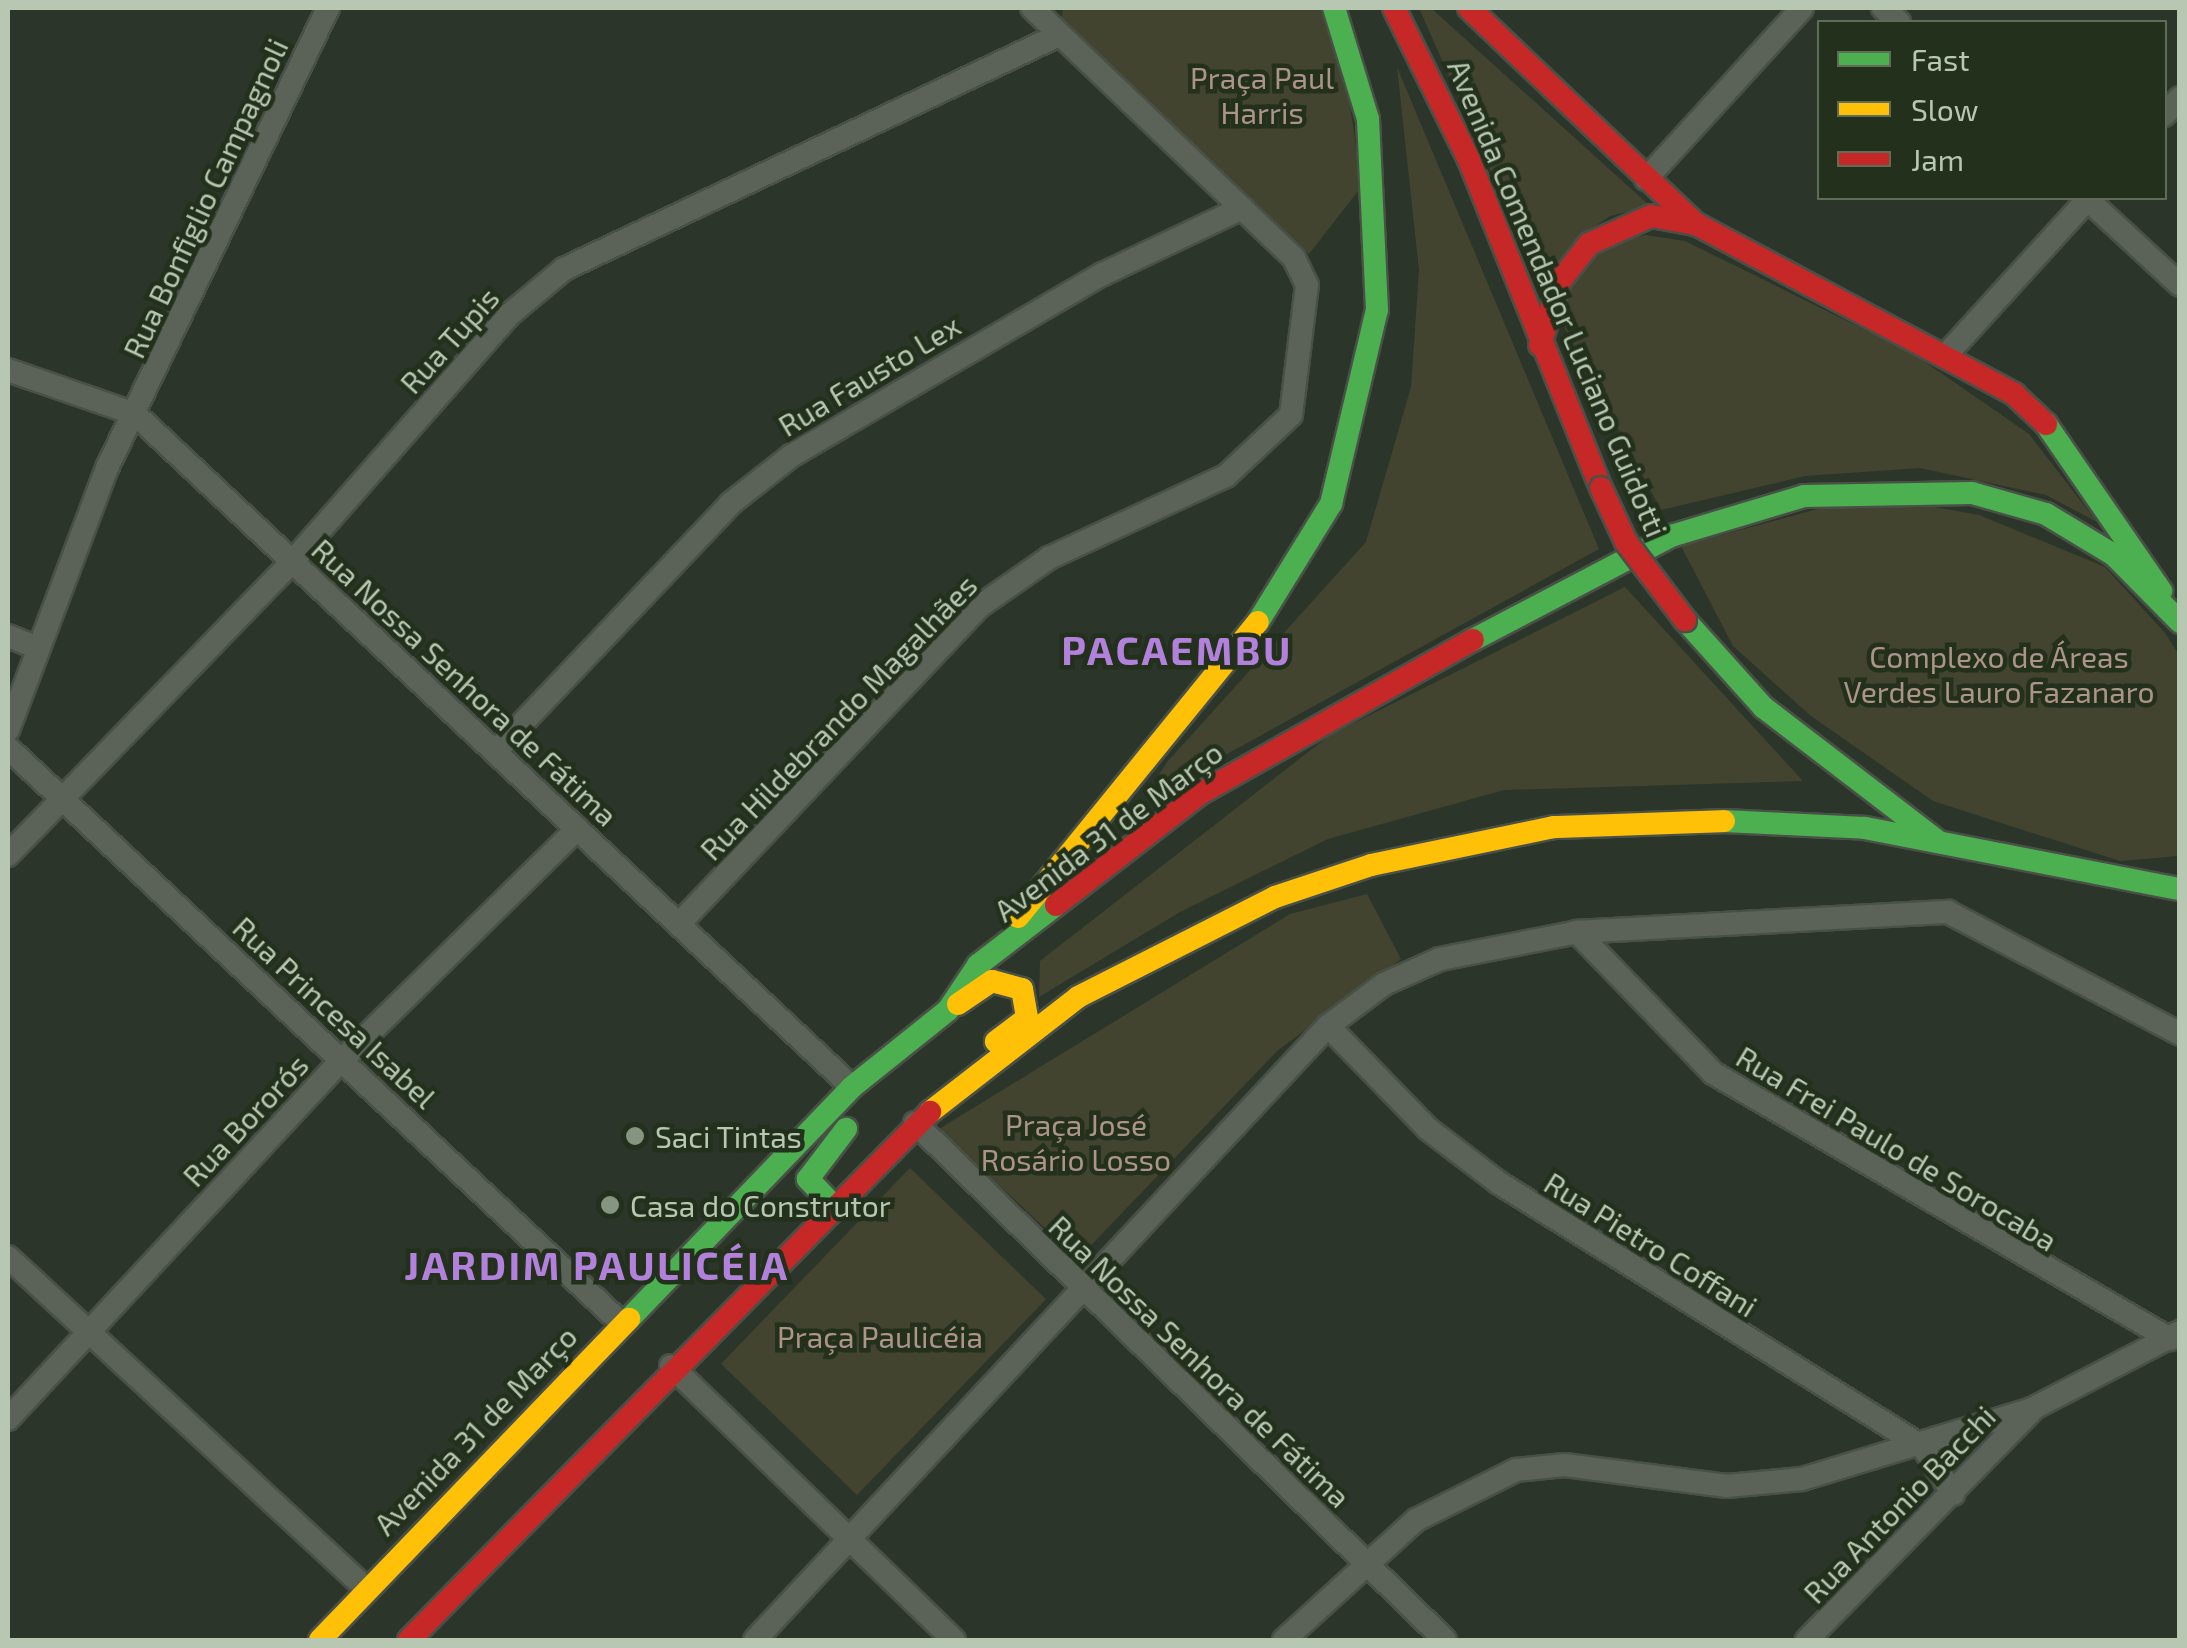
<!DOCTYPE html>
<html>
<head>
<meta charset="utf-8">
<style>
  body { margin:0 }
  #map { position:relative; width:2187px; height:1648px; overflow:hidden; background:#2c3529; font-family:"Exo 2",sans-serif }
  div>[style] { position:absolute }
  .green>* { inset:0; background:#42442f; transform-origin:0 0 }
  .roads { filter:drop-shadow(2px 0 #495047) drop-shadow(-2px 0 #495047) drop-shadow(0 2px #495047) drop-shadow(0 -2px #495047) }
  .street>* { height:22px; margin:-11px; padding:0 11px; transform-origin:11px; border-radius:11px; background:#5b6358 }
  .fast>* { height:22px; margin:-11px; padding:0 11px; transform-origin:11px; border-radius:11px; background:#4caf50 }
  .slow>* { height:22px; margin:-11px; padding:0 11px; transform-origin:11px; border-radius:11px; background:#ffc107 }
  .jam>* { height:22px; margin:-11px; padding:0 11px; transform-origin:11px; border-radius:11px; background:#c62828 }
  .bridges { filter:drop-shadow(2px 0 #495047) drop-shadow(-2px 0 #495047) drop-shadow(0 2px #495047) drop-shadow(0 -2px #495047) }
  .jam-bridge>* { height:22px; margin:-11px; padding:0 11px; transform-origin:11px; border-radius:11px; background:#c62828 }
  .dots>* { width:28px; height:28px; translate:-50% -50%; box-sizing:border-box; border:5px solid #22301c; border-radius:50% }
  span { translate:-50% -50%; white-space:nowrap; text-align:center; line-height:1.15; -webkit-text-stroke:9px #22301c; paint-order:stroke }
  .park-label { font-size:30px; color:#ac9487 }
  .street-label { font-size:30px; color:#b7c7b2 }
  .poi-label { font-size:30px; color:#b7c7b2 }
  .left { translate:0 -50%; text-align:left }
  .district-label { font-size:40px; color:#b281db; font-weight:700; letter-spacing:2.5px }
  .frame { position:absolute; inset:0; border:10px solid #b7c7b2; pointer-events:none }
  .legend { position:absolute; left:1817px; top:20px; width:350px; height:180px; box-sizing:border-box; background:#22301c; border:2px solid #5e6c58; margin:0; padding:12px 18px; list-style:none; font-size:30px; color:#b7c7b2 }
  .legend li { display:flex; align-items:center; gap:20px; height:50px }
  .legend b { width:50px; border:2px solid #5e6c58 }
</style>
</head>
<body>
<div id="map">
  <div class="green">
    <i style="clip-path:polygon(1063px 8px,1320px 8px,1344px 66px,1362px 186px,1309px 254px,1061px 22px)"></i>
    <i style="clip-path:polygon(1419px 8px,1431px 8px,1650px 206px,1610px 216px,1577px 239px,1543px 289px)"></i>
    <i style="clip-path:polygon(1397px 67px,1599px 549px,1169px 786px,1159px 774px,1168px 761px,1366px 542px,1411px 387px,1419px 270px)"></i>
    <i style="clip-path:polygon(1645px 235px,1685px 241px,1912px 353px,2029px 434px,2097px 522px,2046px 495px,1920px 468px,1805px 476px,1661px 510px,1565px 328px,1565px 299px,1584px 266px,1613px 243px)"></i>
    <i style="clip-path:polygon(1913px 503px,1979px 515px,2105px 567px,2165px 633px,2179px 655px,2179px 856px,2120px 861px,1933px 801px,1811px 716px,1733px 646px,1681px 546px,1825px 507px)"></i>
    <i style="clip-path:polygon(1625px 587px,1803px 781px,1504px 790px,1328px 839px,1180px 912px,1039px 997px,1040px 961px,1330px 735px)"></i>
    <i style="clip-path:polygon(1367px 894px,1401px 959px,1277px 1051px,1078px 1259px,939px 1129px,1290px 914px)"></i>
    <i style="left:910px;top:1168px;width:189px;height:272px;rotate:44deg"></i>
  </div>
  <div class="roads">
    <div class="street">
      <i style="left:1883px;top:8px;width:21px;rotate:41deg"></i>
      <i style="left:2164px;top:115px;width:23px;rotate:-47deg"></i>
      <i style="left:1646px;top:179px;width:231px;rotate:-47.6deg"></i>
      <i style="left:2086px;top:198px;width:128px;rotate:42.8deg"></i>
      <i style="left:1947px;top:354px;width:211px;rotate:-47.7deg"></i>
      <i style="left:8px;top:370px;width:134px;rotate:19.1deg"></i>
      <i style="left:135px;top:414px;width:983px;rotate:43.19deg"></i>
      <i style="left:8px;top:636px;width:29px;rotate:22deg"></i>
      <i style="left:8px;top:730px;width:282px;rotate:-69.3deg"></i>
      <i style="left:108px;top:466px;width:508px;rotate:-64.34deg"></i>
      <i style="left:8px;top:748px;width:839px;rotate:43.16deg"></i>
      <i style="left:495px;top:752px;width:343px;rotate:-46.5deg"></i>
      <i style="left:731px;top:503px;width:76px;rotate:-38.1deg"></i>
      <i style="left:791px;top:456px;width:361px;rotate:-30.3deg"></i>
      <i style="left:1103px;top:274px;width:154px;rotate:-25.4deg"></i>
      <i style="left:8px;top:855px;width:409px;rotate:-45.9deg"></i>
      <i style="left:293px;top:561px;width:327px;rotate:-48.7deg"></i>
      <i style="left:509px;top:315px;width:72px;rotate:-39.9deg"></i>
      <i style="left:564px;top:269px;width:548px;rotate:-25.3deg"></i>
      <i style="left:679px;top:924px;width:438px;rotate:-46.6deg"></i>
      <i style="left:980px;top:606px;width:84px;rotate:-34.8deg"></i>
      <i style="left:1049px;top:558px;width:195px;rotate:-24.9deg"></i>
      <i style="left:1226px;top:476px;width:89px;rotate:-43.2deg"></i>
      <i style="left:1291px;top:415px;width:131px;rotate:-83deg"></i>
      <i style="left:1307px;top:285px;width:30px;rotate:-116deg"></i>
      <i style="left:1294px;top:258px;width:362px;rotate:-136.3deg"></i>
      <i style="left:1577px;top:932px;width:196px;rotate:46deg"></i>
      <i style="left:1713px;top:1073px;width:529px;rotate:30.2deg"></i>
      <i style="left:1328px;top:1026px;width:144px;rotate:45.8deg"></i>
      <i style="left:1428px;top:1129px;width:89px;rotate:37.3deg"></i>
      <i style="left:1499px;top:1183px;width:499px;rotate:31.9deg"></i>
      <i style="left:1923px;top:1447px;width:56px;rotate:57.4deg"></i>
      <i style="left:915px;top:1123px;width:740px;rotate:44.29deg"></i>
      <i style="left:8px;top:1257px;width:488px;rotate:42.8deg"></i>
      <i style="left:671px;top:1366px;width:394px;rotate:44.1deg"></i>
      <i style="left:8px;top:1419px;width:490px;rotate:-47.1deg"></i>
      <i style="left:342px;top:1060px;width:330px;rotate:-44.5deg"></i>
      <i style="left:755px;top:1640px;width:840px;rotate:-46.98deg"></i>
      <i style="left:1328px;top:1026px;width:70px;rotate:-36.9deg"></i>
      <i style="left:1384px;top:984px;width:61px;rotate:-24.1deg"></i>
      <i style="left:1440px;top:959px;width:140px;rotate:-11.1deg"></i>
      <i style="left:1577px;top:932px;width:372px;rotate:-3.1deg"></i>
      <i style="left:1948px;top:912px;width:262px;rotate:27.7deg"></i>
      <i style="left:1284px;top:1640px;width:178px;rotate:-42.3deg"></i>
      <i style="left:1416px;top:1520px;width:112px;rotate:-26.6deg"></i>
      <i style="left:1516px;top:1470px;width:49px;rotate:-5.8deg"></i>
      <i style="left:1565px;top:1465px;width:163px;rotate:7.4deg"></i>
      <i style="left:1727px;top:1486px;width:75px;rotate:-5.3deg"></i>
      <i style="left:1802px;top:1479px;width:240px;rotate:-16.9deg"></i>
      <i style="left:2032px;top:1409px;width:167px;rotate:-27.5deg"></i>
      <i style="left:1807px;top:1640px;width:319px;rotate:-45.6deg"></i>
    </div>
    <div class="fast">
      <i style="left:2046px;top:424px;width:203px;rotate:55.4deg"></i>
      <i style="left:1685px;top:620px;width:117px;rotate:48.1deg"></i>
      <i style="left:1763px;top:707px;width:222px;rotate:37.5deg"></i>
      <i style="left:1258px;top:622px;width:139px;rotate:-58.3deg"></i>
      <i style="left:1331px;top:504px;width:199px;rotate:-76.7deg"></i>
      <i style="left:1377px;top:310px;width:191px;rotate:-92.7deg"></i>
      <i style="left:1368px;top:119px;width:116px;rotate:-107deg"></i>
      <i style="left:1473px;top:640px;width:224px;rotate:-27.7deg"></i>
      <i style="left:1671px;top:536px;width:139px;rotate:-16.7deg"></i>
      <i style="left:1804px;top:496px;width:168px;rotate:-1deg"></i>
      <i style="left:1972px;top:493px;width:77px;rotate:15.8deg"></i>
      <i style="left:2046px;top:514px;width:79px;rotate:31.1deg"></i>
      <i style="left:2114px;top:555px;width:94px;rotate:45.4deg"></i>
      <i style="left:1724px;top:821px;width:141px;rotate:2.8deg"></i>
      <i style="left:1865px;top:828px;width:321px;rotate:11deg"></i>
      <i style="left:830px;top:1202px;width:32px;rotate:-134deg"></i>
      <i style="left:808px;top:1179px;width:63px;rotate:-52.8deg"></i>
      <i style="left:629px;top:1319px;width:322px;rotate:-46.1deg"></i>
      <i style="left:852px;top:1087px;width:123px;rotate:-38.7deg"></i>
      <i style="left:948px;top:1010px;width:54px;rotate:-56.3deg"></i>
      <i style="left:978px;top:965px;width:98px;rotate:-37.6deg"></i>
    </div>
    <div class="slow">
      <i style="left:1018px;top:917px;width:380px;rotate:-50.9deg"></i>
      <i style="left:958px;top:1004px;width:41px;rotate:-34.1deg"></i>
      <i style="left:992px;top:981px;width:31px;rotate:15deg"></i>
      <i style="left:1022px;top:989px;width:29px;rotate:80deg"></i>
      <i style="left:1027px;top:1018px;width:39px;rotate:143deg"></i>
      <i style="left:930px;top:1112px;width:187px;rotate:-37.8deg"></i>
      <i style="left:1078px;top:997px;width:221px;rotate:-26.9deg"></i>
      <i style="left:1275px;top:897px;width:101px;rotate:-18.4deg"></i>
      <i style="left:1371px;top:865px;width:187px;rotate:-11.7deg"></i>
      <i style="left:1554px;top:827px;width:170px;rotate:-2deg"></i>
      <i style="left:320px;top:1640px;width:446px;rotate:-46.1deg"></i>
    </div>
    <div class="jam">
      <i style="left:1394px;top:8px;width:169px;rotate:63.7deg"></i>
      <i style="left:1469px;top:160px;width:354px;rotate:68.1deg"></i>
      <i style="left:1469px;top:8px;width:313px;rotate:43.6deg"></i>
      <i style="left:1696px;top:224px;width:361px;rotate:28.1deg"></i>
      <i style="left:2014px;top:394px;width:44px;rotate:43.2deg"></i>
      <i style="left:1540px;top:345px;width:67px;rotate:-72.6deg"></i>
      <i style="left:1560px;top:281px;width:47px;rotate:-51.9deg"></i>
      <i style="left:1589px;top:244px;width:68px;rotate:-24.3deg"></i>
      <i style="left:1651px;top:216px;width:46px;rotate:10.1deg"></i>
      <i style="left:1056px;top:905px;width:183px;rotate:-37.7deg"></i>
      <i style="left:1201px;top:793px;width:312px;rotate:-29.4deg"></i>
      <i style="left:409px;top:1640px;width:742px;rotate:-45.38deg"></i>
    </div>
  </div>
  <div class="bridges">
    <div class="jam-bridge">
      <i style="left:1601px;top:488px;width:60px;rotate:65.2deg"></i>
      <i style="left:1626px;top:542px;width:98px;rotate:52.9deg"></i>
    </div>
  </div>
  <div class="dots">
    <i style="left:635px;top:1136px;background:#869482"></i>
    <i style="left:610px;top:1205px;background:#869482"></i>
  </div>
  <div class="park-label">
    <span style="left:1262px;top:94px">Praça Paul<br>Harris</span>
    <span style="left:1999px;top:673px">Complexo de Áreas<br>Verdes Lauro Fazanaro</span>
    <span style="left:1076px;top:1141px">Praça José<br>Rosário Losso</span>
    <span style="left:880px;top:1336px">Praça Paulicéia</span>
  </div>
  <div class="street-label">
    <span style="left:205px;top:198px;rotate:-65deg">Rua Bonfiglio Campagnoli</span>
    <span style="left:1558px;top:298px;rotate:67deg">Avenida Comendador Luciano Guidotti</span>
    <span style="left:449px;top:340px;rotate:-48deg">Rua Tupis</span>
    <span style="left:869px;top:375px;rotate:-31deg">Rua Fausto Lex</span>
    <span style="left:465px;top:682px;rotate:43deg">Rua Nossa Senhora de Fátima</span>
    <span style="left:838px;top:717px;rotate:-46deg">Rua Hildebrando Magalhães</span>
    <span style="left:1108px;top:831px;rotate:-37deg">Avenida 31 de Março</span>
    <span style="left:335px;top:1012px;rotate:43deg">Rua Princesa Isabel</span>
    <span style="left:245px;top:1120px;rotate:-47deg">Rua Bororós</span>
    <span style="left:1897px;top:1148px;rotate:31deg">Rua Frei Paulo de Sorocaba</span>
    <span style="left:1651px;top:1244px;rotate:32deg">Rua Pietro Coffani</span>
    <span style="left:1200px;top:1361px;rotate:44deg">Rua Nossa Senhora de Fátima</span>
    <span style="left:475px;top:1430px;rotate:-46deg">Avenida 31 de Março</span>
    <span style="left:1899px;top:1504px;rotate:-46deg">Rua Antonio Bacchi</span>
  </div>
  <div class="poi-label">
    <span class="left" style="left:655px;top:1136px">Saci Tintas</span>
    <span class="left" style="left:630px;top:1205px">Casa do Construtor</span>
  </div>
  <div class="district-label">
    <span style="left:1177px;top:649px">PACAEMBU</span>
    <span style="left:597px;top:1264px">JARDIM PAULICÉIA</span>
  </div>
  <div class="frame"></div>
  <ul class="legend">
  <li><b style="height:12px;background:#4caf50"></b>Fast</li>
  <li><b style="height:12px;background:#ffc107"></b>Slow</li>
  <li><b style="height:12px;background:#c62828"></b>Jam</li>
  </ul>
</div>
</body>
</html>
